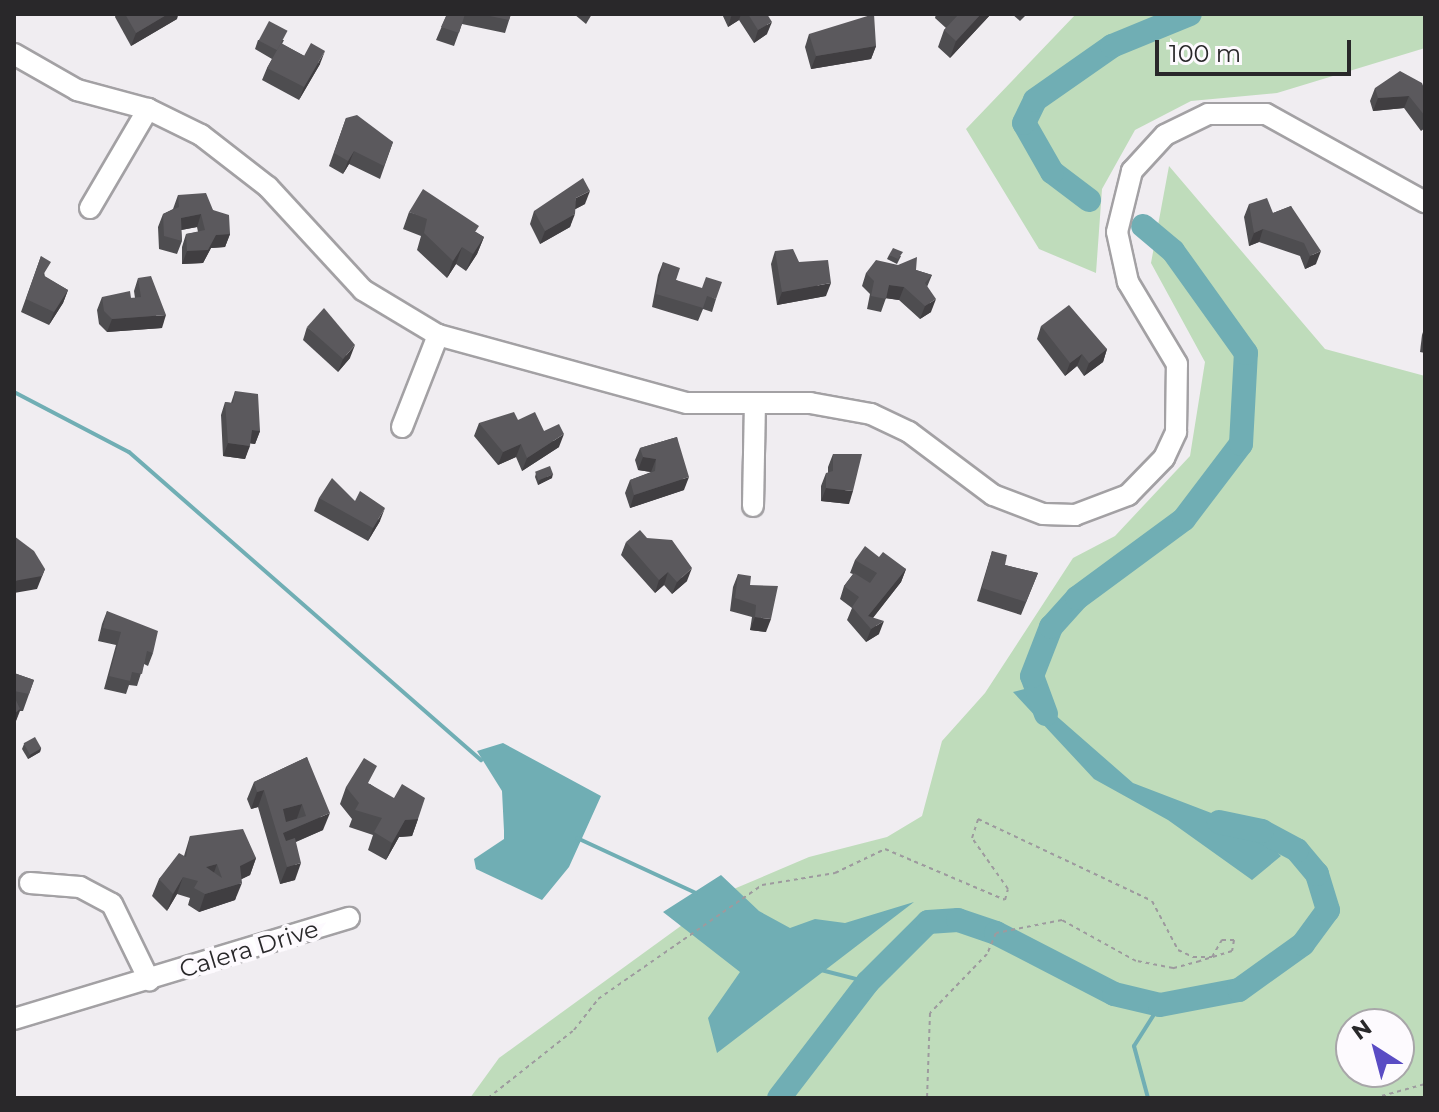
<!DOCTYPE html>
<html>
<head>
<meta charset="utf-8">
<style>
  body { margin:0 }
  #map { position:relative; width:1439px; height:1112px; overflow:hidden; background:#f0edf1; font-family:Montserrat,sans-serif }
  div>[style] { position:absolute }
  .green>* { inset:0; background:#bfdcbb }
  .water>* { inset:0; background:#70aeb4 }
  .stream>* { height:4px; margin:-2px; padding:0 2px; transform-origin:2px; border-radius:2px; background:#70aeb4 }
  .river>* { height:24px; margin:-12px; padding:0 12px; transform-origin:12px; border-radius:12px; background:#70aeb4 }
  .path>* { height:2px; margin-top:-1px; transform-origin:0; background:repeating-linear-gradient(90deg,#9d9a9e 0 4px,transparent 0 8px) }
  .roads { filter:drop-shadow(2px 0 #a3a1a4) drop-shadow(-2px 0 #a3a1a4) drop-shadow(0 2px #a3a1a4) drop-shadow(0 -2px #a3a1a4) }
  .minor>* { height:20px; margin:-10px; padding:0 10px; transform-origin:10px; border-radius:10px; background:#fff }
  .wall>* { inset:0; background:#4e4d50 }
  .shaded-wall>* { inset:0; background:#403e41 }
  .building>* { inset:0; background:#5b595d; transform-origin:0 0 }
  span { translate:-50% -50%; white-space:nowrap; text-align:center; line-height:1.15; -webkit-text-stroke:8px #fdfafe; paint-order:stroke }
  .street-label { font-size:24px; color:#29282a }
  .frame { position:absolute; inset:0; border:16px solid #29282a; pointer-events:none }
  .north { position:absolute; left:1335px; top:1008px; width:80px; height:80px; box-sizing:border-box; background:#fdfafe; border:2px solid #a8a6a9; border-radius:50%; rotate:324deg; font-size:22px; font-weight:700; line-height:32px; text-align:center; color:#29282a }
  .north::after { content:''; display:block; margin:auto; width:28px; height:36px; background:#5a4cc4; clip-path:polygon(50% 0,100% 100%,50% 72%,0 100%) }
  .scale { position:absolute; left:1155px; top:40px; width:196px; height:36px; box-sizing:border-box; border:4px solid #29282a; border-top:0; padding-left:10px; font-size:24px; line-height:28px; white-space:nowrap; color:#29282a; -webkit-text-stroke:6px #fdfafe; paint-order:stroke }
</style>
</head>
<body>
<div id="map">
  <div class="green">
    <i style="clip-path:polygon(1076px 14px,1425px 14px,1425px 48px,1277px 93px,1191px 101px,1135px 130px,1102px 189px,1096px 273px,1039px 249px,966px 129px)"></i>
    <i style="clip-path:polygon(evenodd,1169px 166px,1325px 349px,1425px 376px,1425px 1098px,470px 1098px,499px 1058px,729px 891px,809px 857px,887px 837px,922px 816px,942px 741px,985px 693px,1073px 558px,1115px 536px,1190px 456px,1205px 362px,1151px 263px,1169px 166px,1351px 1024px,1399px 1024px,1399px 1072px,1351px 1072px,1351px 1024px)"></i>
  </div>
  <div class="water">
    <i style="clip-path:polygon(1036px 686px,1053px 713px,1133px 783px,1253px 829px,1281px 856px,1252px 880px,1168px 820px,1094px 779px,1013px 692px)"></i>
    <i style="clip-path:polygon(503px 743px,601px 796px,569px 867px,542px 900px,476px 869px,474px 859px,504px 839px,504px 831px,502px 791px,477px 751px)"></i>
    <i style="clip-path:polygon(721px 875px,759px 911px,790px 928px,815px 919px,845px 923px,914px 902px,717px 1053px,708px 1018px,740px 972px,663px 912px)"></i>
  </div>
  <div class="stream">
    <i style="left:14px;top:392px;width:130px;rotate:27.6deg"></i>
    <i style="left:129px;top:452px;width:468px;rotate:41.2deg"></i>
    <i style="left:577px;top:838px;width:131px;rotate:24.8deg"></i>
    <i style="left:821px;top:970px;width:49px;rotate:14.3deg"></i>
    <i style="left:1148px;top:1098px;width:54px;rotate:-105.1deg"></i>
    <i style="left:1134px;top:1046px;width:49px;rotate:-57.6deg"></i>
  </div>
  <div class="river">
    <i style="left:1089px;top:200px;width:46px;rotate:-142.9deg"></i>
    <i style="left:1052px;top:172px;width:56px;rotate:-119.7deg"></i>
    <i style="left:1024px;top:123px;width:25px;rotate:-64deg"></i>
    <i style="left:1035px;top:100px;width:94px;rotate:-35deg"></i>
    <i style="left:1112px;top:46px;width:84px;rotate:-22.3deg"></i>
    <i style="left:1046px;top:714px;width:40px;rotate:-110.2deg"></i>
    <i style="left:1032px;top:676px;width:53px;rotate:-68.8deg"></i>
    <i style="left:1051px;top:627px;width:39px;rotate:-48deg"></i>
    <i style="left:1077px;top:598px;width:133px;rotate:-36.4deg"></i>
    <i style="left:1184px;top:519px;width:94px;rotate:-52.8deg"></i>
    <i style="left:1241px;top:444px;width:91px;rotate:-86.9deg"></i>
    <i style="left:1246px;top:353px;width:125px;rotate:-125.6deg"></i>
    <i style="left:1173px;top:251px;width:39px;rotate:-140deg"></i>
    <i style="left:779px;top:1098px;width:146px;rotate:-52.5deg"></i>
    <i style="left:868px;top:982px;width:85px;rotate:-45deg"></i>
    <i style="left:928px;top:922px;width:30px;rotate:-4deg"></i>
    <i style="left:958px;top:920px;width:40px;rotate:18.9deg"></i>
    <i style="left:996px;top:933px;width:133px;rotate:27.3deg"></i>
    <i style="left:1114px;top:994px;width:47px;rotate:13.4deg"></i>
    <i style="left:1160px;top:1005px;width:80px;rotate:-10.8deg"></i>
    <i style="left:1239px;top:990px;width:79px;rotate:-35.7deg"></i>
    <i style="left:1303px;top:944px;width:42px;rotate:-53.7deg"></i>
    <i style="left:1328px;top:910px;width:38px;rotate:-107deg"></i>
    <i style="left:1317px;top:874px;width:31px;rotate:-130deg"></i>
    <i style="left:1297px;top:850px;width:40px;rotate:-152deg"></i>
    <i style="left:1262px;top:831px;width:44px;rotate:-168.2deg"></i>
  </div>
  <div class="path">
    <i style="left:488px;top:1098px;width:110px;rotate:-38.3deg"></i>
    <i style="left:574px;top:1030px;width:39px;rotate:-52deg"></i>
    <i style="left:598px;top:999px;width:200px;rotate:-34.8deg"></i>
    <i style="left:762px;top:885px;width:74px;rotate:-9.3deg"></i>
    <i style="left:835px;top:873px;width:55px;rotate:-25.6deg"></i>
    <i style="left:885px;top:849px;width:130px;rotate:23deg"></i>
    <i style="left:1005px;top:900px;width:11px;rotate:-75deg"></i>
    <i style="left:1008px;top:889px;width:62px;rotate:-125.2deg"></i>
    <i style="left:972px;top:838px;width:20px;rotate:-72deg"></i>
    <i style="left:978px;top:819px;width:192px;rotate:25.2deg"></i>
    <i style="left:1152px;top:901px;width:55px;rotate:62deg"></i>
    <i style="left:1178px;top:950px;width:17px;rotate:25deg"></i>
    <i style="left:1193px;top:957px;width:19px"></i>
    <i style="left:1212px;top:957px;width:20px;rotate:-60deg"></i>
    <i style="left:1222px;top:940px;width:12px"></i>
    <i style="left:1234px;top:940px;width:11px;rotate:100deg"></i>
    <i style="left:1232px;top:951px;width:34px;rotate:163deg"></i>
    <i style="left:1200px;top:961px;width:28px;rotate:165deg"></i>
    <i style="left:1173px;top:968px;width:38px;rotate:-169deg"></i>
    <i style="left:1136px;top:961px;width:85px;rotate:-151deg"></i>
    <i style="left:1062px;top:920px;width:67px;rotate:168.9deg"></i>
    <i style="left:996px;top:933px;width:23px;rotate:113deg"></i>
    <i style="left:987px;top:954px;width:82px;rotate:134deg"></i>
    <i style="left:930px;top:1013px;width:85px;rotate:92deg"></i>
    <i style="left:1374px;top:1098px;width:53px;rotate:-15.4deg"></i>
  </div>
  <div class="roads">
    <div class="minor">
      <i style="left:14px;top:54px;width:73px;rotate:29.7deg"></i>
      <i style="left:77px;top:90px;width:73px;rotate:15deg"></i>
      <i style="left:148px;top:109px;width:59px;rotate:26.1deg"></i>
      <i style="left:201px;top:135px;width:85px;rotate:37.8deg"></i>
      <i style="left:268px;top:187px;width:140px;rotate:47.3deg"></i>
      <i style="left:363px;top:290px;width:87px;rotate:31deg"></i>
      <i style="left:438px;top:335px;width:258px;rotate:15.3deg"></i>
      <i style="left:687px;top:403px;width:123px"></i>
      <i style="left:810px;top:403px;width:62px;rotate:10.2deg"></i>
      <i style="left:871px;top:414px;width:42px;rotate:25.3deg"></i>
      <i style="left:909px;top:432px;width:105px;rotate:36.9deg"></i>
      <i style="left:993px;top:495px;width:53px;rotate:20.8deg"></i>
      <i style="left:1043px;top:514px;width:32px;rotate:2deg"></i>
      <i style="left:1075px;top:515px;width:57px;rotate:-20.7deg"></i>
      <i style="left:1128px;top:495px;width:52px;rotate:-45.8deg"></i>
      <i style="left:1164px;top:458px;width:29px;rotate:-65deg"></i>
      <i style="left:1176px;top:432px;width:68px;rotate:-89.2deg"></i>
      <i style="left:1177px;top:364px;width:96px;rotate:-120.9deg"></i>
      <i style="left:1128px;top:282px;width:51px;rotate:-102.4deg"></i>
      <i style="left:1117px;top:232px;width:63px;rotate:-76.2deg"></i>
      <i style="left:1132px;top:171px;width:49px;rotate:-47.5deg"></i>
      <i style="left:1165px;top:135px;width:48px;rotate:-26deg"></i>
      <i style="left:1208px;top:114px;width:58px"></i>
      <i style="left:1266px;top:114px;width:182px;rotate:29deg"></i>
      <i style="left:90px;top:208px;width:115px;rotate:-59.6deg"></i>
      <i style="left:402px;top:427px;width:99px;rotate:-68.6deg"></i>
      <i style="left:753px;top:506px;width:101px;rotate:-88.9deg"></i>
      <i style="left:30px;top:883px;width:50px;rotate:4.6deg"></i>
      <i style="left:80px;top:887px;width:36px;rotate:28deg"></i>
      <i style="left:112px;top:904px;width:85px;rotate:64deg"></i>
      <i style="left:14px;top:1019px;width:350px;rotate:-16.8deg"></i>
    </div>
  </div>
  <div class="wall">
    <i style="clip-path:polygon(116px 14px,178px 14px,177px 19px,131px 46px,115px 17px)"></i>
    <i style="clip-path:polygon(447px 14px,511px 14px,505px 33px,462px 24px,454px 46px,436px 40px)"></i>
    <i style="clip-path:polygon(574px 14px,592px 14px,586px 24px)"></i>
    <i style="clip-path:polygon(722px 14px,767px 14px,767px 34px,754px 43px,739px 20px,728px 27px)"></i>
    <i style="clip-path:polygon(936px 14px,991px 14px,950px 58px,938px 47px,944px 30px,946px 28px,935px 18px)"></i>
    <i style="clip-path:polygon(1012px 14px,1027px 14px,1020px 21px)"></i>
    <i style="clip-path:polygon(809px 34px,876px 46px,871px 59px,811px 69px,805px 47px)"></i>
    <i style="clip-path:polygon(258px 40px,284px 40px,282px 44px,320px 64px,299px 100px,262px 80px,267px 68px,272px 59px,255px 49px)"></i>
    <i style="clip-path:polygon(1375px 88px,1425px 91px,1425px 128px,1421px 131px,1404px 108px,1373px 111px,1370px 101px)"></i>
    <i style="clip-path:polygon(346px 118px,393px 142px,380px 179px,349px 164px,343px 174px,329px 166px)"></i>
    <i style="clip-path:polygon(178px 195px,213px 210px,230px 234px,225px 247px,211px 248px,203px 263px,182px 264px,182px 247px,186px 234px,198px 232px,197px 227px,181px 230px,182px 241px,177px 254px,159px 249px,158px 227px,163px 214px,173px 209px)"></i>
    <i style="clip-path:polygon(585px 204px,575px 209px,570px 227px,540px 244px,530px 224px,534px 211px)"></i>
    <i style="clip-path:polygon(1249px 204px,1273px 213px,1291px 206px,1316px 264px,1305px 269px,1300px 256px,1259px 242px,1249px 246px,1244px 217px)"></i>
    <i style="clip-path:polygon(409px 212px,476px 232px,484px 237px,477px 254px,466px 271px,456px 264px,447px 278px,417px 250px,421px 236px,403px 229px)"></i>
    <i style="clip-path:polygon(775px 251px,799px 262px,826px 296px,777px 305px,771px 264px)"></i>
    <i style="clip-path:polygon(889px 255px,901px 256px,897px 264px,887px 259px)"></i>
    <i style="clip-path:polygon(41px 256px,45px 277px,68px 290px,63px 303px,49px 325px,21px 312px)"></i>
    <i style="clip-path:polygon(663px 262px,676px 280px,716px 299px,712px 312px,703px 309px,698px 321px,652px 307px,658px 275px)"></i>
    <i style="clip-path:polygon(916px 270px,932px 275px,927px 287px,931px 312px,920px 319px,899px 300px,886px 298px,881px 312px,867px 309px,870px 294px,862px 286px,866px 273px)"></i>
    <i style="clip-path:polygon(138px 278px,162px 328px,107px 332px,99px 324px,97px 310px,102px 297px,135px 298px,134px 291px)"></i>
    <i style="clip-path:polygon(1041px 326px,1107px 349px,1103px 362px,1084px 376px,1077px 366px,1065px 376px,1037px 339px)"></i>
    <i style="clip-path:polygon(1425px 326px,1425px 353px,1420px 352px,1422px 335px)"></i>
    <i style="clip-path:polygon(307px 327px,350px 358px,338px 372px,303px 340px)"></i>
    <i style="clip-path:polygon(235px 391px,260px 431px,255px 444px,250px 443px,245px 459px,223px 456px,221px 415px,225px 402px,231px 403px)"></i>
    <i style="clip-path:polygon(518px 420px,544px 431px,559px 447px,522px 471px,516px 457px,498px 465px,474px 436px,479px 423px)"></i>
    <i style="clip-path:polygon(677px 437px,684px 490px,630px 508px,625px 493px,630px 480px,651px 472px,638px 470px,635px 460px,640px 448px)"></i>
    <i style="clip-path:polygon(833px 454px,849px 504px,821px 501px,821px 486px,826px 473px,828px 473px,828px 467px)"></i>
    <i style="clip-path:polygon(536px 473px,552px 478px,538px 485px,535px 477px)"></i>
    <i style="clip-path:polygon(319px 498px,355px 501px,380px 521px,368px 541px,314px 511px)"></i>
    <i style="clip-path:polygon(626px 542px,687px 581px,672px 594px,664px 585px,655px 593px,621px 555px)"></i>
    <i style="clip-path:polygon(992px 551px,1005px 565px,1038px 573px,1021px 615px,977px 601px)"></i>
    <i style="clip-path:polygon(879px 557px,906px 569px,901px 582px,873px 618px,879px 634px,866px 642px,847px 620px,852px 608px,840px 599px,844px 586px,853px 574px,850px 573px,855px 560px)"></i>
    <i style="clip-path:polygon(738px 574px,750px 585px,766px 632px,750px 630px,752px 617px,730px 611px,733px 587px)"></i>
    <i style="clip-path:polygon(107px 611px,153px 653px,148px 666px,144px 664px,137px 686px,129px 685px,126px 694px,104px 689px,116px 645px,98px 641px,102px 624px)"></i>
    <i style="clip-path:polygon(14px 673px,34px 680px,23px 711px,20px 711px,14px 726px)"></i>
    <i style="clip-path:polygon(24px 744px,41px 748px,40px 752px,28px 759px,22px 749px)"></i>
    <i style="clip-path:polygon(307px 757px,323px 830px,296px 842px,295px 880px,280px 884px,258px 807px,251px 809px,247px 799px,254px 782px)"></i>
    <i style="clip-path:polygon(370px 784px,418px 819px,412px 836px,399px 837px,386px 860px,368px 850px,373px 835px,349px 827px,352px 819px,340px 804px,346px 787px)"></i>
    <i style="clip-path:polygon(190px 836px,256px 858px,250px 875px,241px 879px,235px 900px,199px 912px,188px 905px,190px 898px,177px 894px,167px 911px,152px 896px,159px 879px,184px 856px)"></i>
  </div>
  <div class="shaded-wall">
    <i style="clip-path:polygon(168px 14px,178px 14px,177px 19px,131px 46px,136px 33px)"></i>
    <i style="clip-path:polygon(732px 14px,741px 14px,739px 20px,728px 27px)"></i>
    <i style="clip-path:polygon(981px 14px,991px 14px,950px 58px,956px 41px)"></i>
    <i style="clip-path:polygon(772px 22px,767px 34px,754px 43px,758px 30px)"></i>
    <i style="clip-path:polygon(876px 46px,871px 59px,811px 69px,816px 56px)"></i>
    <i style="clip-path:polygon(325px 51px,320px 64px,299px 100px,304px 87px)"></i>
    <i style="clip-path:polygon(1409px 96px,1404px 108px,1373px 111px,1378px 98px)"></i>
    <i style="clip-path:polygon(354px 151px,349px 164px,343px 174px,348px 161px)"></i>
    <i style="clip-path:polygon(590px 191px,585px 204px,572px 211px,576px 198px)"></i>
    <i style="clip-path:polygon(201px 214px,197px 227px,176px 231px,181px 218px)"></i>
    <i style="clip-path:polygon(575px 214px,570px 227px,540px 244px,545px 231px)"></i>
    <i style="clip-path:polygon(1263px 229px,1259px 242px,1249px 246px,1254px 233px)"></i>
    <i style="clip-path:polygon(230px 234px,225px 247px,211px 248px,203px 263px,182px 264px,187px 251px,216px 235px)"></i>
    <i style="clip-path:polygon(484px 237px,477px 254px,466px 271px,473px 254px)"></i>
    <i style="clip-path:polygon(462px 247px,456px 264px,447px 278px,453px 261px)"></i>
    <i style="clip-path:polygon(1321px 251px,1316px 264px,1305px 269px,1310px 256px)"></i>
    <i style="clip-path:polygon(831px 283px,826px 296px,777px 305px,782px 292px)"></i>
    <i style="clip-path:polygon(889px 285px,904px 287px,899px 300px,884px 298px)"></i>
    <i style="clip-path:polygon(68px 290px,63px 303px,49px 325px,54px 312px)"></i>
    <i style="clip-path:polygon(936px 299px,931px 312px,920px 319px,925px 306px)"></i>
    <i style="clip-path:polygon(166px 315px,162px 328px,107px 332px,112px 319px)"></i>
    <i style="clip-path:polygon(355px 345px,350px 358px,338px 372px,343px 359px)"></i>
    <i style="clip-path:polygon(1107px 349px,1103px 362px,1084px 376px,1089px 363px)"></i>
    <i style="clip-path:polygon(1082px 354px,1077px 366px,1065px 376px,1070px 363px)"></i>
    <i style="clip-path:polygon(252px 430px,260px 431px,255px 444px,247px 443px)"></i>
    <i style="clip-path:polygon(564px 434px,559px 447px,522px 471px,527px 458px)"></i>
    <i style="clip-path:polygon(228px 443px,250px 446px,245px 459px,223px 456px)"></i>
    <i style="clip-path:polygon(521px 444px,516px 457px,498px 465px,503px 452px)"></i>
    <i style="clip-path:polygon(643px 457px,656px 459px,651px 472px,638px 470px)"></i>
    <i style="clip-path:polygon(553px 474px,552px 478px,538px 485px,540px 480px)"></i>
    <i style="clip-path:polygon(689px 477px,684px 490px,630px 508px,634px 495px)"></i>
    <i style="clip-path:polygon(826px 488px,853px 491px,849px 504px,821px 501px)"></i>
    <i style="clip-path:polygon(385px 508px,380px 521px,368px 541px,373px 528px)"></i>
    <i style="clip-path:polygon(692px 568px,687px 581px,672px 594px,677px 582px)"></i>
    <i style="clip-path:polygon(45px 569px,37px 589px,14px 593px,14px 581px)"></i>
    <i style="clip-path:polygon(906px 569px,901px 582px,867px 625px,868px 616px)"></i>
    <i style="clip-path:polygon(668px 572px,664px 585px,655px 593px,659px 580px)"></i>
    <i style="clip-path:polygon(755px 617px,771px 619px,766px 632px,750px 630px)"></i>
    <i style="clip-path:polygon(884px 621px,879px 634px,866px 642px,871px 629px)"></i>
    <i style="clip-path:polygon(20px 709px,14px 726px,14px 714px)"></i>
    <i style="clip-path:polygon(41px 748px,40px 752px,28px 759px,30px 755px)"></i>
    <i style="clip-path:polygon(264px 790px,258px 807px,251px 809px,257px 792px)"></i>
    <i style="clip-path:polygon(302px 804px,296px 821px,277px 826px,283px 809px)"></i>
    <i style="clip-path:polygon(330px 813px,323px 830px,281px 848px,283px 833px)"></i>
    <i style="clip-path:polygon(418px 819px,412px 836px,399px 837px,386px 860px,392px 843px,405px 820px)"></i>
    <i style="clip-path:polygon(256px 858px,250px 875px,234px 883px,240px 866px)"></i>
    <i style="clip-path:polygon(301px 863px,295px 880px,280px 884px,287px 867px)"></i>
    <i style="clip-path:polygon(217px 864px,211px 881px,206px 867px)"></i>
    <i style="clip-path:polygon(183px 877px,177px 894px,167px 911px,173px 894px)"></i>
    <i style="clip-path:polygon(242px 883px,235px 900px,199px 912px,205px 894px)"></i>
  </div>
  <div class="building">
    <i style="clip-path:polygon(125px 14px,168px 14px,136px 33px)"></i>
    <i style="clip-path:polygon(447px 14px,465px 14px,459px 33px,441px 27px)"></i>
    <i style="clip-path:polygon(480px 14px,511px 14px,509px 20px)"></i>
    <i style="clip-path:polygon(748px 14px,767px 14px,772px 22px,758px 30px)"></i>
    <i style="clip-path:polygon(874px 14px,876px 46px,816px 56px,809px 34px)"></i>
    <i style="clip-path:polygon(956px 14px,981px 14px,956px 41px,944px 30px,958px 15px)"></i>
    <i style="left:269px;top:21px;width:21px;height:22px;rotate:28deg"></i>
    <i style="clip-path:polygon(281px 43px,304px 56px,311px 43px,325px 51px,304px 87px,267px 68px)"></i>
    <i style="clip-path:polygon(1400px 71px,1422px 83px,1425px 91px,1425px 116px,1409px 96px,1378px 98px,1375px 88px)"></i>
    <i style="clip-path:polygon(357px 115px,393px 142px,384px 166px,354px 151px,348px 161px,334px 153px,346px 118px)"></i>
    <i style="clip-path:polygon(583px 178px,590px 191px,576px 198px,575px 214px,545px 231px,534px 211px)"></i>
    <i style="clip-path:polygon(423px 189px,479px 226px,475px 232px,484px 237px,473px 254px,462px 247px,453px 261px,424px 233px,427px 219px,409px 212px)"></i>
    <i style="clip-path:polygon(206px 193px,213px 210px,229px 215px,230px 234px,216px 235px,208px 250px,187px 251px,186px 234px,205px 230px,201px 214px,181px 218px,182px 241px,164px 236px,163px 214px,179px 207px,178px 195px)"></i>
    <i style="clip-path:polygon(1267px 198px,1273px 213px,1291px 206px,1321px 251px,1310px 256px,1304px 243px,1263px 229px,1254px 233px,1249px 204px)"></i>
    <i style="clip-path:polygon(893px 248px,903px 252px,898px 259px,889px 255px)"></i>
    <i style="clip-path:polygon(793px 249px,799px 262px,828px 260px,831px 283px,782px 292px,775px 251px)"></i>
    <i style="clip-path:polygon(41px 256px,51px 262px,43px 275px,68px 290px,54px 312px,26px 299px)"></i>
    <i style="clip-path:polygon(917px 257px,916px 270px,932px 275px,925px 283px,936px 299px,925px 306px,904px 287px,889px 285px,886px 299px,871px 296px,874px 281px,866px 273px,876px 260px,898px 265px)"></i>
    <i style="clip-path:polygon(663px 262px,680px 268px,676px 280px,702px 288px,706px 277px,722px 282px,716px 299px,707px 296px,703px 308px,656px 294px)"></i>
    <i style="clip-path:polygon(151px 276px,166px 315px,112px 319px,104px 311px,102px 297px,130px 291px,131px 298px,141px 297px,138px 278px)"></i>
    <i style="clip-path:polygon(1069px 305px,1107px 349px,1089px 363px,1082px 354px,1070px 363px,1041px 326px)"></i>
    <i style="clip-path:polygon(324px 308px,355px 345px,343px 359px,307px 327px)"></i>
    <i style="clip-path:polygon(235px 391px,258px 394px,260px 431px,252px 430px,250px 446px,228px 443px,225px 402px,233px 403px)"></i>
    <i style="clip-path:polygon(514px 412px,518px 420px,535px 412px,544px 431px,559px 424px,564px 434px,527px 458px,521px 444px,503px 452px,479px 423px)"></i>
    <i style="clip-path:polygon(677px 437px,689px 477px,634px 495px,630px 480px,655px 471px,656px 459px,643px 457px,640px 448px)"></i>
    <i style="clip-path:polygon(833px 454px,862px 454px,853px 491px,826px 488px,826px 473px,833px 471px)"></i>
    <i style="left:550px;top:466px;width:9px;height:16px;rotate:69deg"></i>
    <i style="clip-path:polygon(332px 478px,355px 501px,360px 491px,385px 508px,373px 528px,319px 498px)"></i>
    <i style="clip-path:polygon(640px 530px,647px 538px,672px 540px,692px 568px,677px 582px,668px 572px,659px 580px,626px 542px)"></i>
    <i style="clip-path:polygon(14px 536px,34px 551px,45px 569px,42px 576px,14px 581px)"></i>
    <i style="clip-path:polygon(865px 546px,879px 557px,883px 552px,906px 569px,868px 616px,884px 621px,871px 629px,852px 607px,859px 597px,844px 586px,854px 573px,870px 583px,877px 573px,855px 560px)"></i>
    <i style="clip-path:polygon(992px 551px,1007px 555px,1005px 565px,1038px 573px,1026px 602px,982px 588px)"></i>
    <i style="clip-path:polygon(738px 574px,751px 576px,750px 585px,778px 586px,771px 619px,755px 617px,756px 605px,735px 598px)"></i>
    <i style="clip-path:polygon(107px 611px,158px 631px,153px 653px,147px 651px,142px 674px,132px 672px,130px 681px,109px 676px,121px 632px,103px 628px)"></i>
    <i style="clip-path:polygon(14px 673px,34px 680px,29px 694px,14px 691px)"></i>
    <i style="clip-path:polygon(14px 696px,20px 709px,14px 714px)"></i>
    <i style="left:35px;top:737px;width:13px;height:13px;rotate:61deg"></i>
    <i style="clip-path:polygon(evenodd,307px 757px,330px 813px,283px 833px,286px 841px,295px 838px,301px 863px,287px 867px,264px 790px,257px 792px,254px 782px,307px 757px,302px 804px,306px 816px,286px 822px,283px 809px,302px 804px)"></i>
    <i style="clip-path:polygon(364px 758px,377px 766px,368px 783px,394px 798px,402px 784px,425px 798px,418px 819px,405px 820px,392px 843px,374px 832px,382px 818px,355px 810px,359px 803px,346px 787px)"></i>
    <i style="clip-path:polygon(evenodd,243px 829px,256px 858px,240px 866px,242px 883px,205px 894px,194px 888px,198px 881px,183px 877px,173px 894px,159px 879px,179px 853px,186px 857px,190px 836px,243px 829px,217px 864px,222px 878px,206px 867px,217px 864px)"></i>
  </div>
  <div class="street-label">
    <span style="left:249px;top:949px;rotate:-17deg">Calera Drive</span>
  </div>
  <div class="frame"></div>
  <div class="north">N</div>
  <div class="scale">100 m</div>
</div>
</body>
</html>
